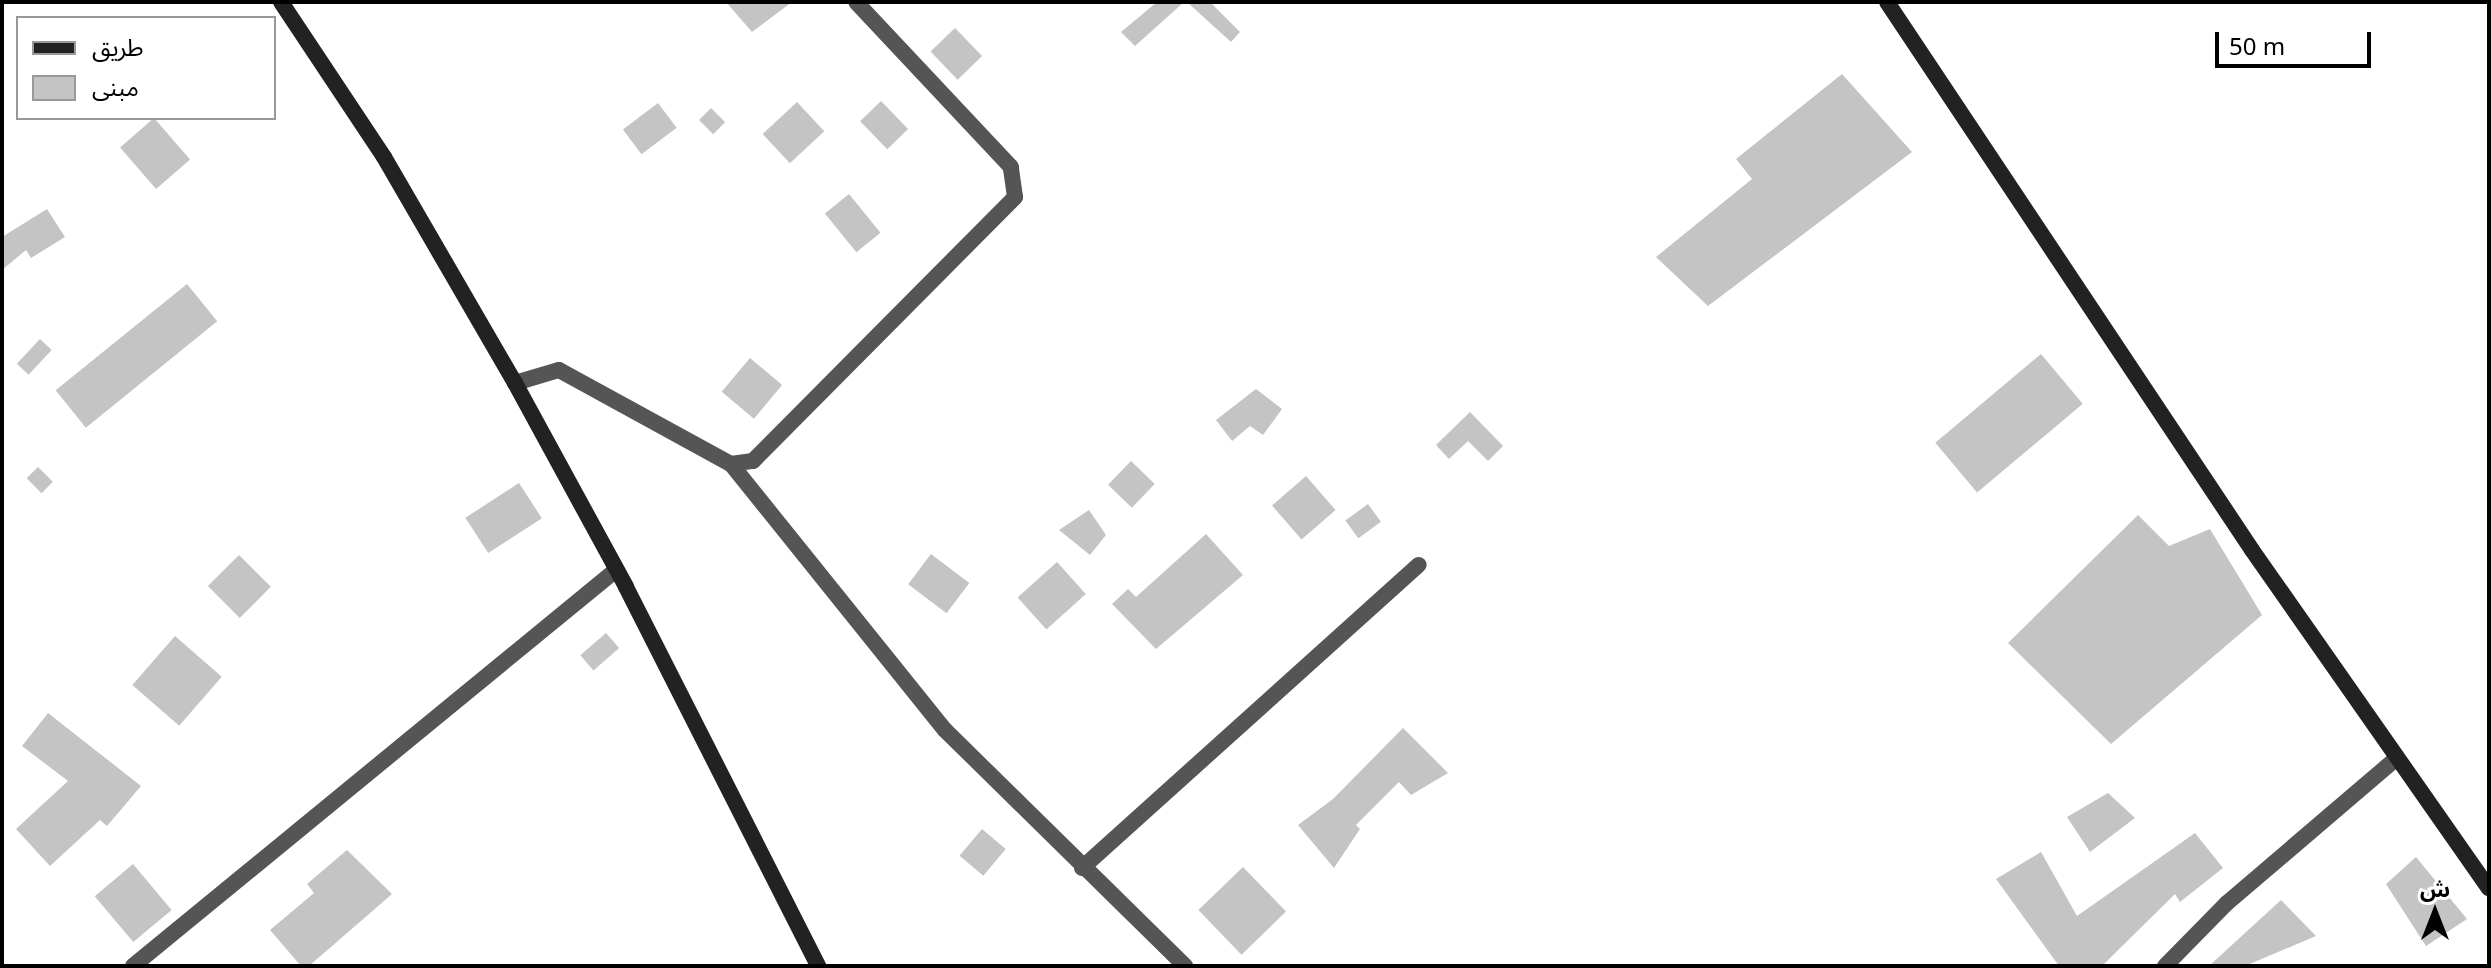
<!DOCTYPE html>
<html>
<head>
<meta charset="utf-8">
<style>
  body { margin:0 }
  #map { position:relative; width:2491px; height:968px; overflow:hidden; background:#fff; font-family:"Noto Sans","Noto Sans Arabic",sans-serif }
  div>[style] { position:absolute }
  .building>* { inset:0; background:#c4c4c4; transform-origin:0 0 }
  .street>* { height:16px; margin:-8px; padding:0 8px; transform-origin:8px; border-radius:8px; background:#555 }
  .secondary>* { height:16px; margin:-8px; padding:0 8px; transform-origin:8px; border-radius:8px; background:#222 }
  span { translate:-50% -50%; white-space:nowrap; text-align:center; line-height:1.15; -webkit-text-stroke:8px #fff; paint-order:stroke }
  .frame { position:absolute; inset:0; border:4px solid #000; pointer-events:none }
  .legend { position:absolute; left:16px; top:16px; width:260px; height:104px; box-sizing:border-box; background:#fff; border:2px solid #999; margin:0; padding:10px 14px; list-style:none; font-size:24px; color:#000 }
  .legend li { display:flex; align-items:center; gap:16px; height:40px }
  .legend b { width:40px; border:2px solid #999 }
  .north { position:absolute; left:2395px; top:872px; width:80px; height:80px; -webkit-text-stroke:6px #fff; paint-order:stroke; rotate:0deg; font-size:22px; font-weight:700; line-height:32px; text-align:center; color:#000 }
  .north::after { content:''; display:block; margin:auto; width:28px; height:36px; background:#000; clip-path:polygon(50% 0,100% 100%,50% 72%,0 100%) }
  .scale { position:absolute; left:2215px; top:32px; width:156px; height:36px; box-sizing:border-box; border:4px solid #000; border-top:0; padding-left:10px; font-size:24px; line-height:28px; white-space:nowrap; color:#000; -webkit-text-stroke:6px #fff; paint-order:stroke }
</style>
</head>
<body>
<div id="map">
  <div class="building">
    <i style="clip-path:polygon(726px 2px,792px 2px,752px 32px)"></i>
    <i style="clip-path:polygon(1157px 2px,1184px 2px,1135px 46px,1121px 32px)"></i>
    <i style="clip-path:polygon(1187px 2px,1210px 2px,1240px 32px,1231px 42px)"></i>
    <i style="left:955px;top:28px;width:39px;height:34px;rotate:46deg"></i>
    <i style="clip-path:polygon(1842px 74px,1912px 152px,1708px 306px,1656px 257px,1752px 179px,1736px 159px)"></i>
    <i style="left:881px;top:101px;width:39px;height:29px;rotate:46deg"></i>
    <i style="left:797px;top:102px;width:40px;height:47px;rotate:47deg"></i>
    <i style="left:658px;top:103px;width:31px;height:44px;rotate:53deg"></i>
    <i style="left:711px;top:108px;width:20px;height:17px;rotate:45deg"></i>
    <i style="left:154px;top:118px;width:55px;height:45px;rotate:49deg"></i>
    <i style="left:849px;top:194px;width:50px;height:31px;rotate:51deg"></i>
    <i style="clip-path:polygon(47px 209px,65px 237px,31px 258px,26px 250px,2px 270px,2px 237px)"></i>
    <i style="left:187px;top:284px;width:48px;height:169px;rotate:51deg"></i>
    <i style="left:40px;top:339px;width:16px;height:34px;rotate:43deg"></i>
    <i style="left:2041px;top:354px;width:65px;height:138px;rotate:50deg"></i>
    <i style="left:750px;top:358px;width:42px;height:44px;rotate:40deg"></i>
    <i style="clip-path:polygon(1256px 389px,1282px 409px,1263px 435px,1250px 426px,1232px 441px,1216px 420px)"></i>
    <i style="clip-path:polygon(1470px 412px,1503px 446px,1488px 461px,1468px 441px,1449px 459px,1436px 445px)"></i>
    <i style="left:1131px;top:461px;width:33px;height:33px;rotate:44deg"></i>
    <i style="left:38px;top:467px;width:21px;height:16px;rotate:45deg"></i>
    <i style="left:1306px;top:476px;width:45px;height:45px;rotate:49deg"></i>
    <i style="left:519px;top:483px;width:42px;height:64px;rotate:57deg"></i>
    <i style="left:1368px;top:504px;width:22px;height:28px;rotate:54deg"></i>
    <i style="clip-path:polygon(1089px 510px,1106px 535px,1090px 555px,1059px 530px)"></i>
    <i style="clip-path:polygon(2138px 515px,2169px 546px,2210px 529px,2262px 615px,2111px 744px,2008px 643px)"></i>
    <i style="clip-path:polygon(1206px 534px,1243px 575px,1156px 649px,1112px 604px,1128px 589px,1136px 597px)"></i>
    <i style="left:931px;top:554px;width:48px;height:38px;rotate:37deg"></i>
    <i style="left:239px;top:555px;width:45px;height:44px;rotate:45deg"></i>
    <i style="left:1057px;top:562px;width:43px;height:53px;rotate:48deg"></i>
    <i style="left:606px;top:633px;width:20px;height:34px;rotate:49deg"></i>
    <i style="left:175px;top:636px;width:62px;height:65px;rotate:41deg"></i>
    <i style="clip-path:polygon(48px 713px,141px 786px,107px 826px,100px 820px,50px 866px,16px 829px,68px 781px,22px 746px)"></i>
    <i style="clip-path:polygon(1403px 728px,1448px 773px,1411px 795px,1399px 782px,1356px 825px,1360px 829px,1334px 868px,1298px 825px,1333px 799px)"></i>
    <i style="clip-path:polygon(2108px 793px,2135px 818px,2090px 852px,2067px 817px)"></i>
    <i style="left:982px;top:829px;width:31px;height:35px;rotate:40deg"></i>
    <i style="clip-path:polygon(2195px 833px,2223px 868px,2180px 902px,2175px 894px,2102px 966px,2059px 966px,1996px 879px,2041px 852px,2077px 916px)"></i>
    <i style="clip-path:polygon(347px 850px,392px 894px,309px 966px,301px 966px,270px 930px,314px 893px,307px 884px)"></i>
    <i style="clip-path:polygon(2416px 857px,2467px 919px,2426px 946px,2386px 884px)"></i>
    <i style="left:133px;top:864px;width:60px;height:50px;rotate:50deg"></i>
    <i style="left:1243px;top:867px;width:62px;height:62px;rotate:46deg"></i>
    <i style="clip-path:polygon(2281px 900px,2316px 936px,2245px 966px,2209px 966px)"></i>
  </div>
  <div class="street">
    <i style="left:515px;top:383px;width:46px;rotate:-16.5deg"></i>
    <i style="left:559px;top:370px;width:196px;rotate:28.7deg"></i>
    <i style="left:731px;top:464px;width:341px;rotate:51.2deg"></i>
    <i style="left:945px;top:730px;width:337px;rotate:44.5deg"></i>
    <i style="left:731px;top:464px;width:22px;rotate:-8deg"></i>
    <i style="left:753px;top:461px;width:372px;rotate:-45.2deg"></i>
    <i style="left:1015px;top:197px;width:30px;rotate:-98deg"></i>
    <i style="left:1011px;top:167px;width:226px;rotate:-133.2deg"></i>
    <i style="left:1082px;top:868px;width:453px;rotate:-42deg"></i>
    <i style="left:133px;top:966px;width:625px;rotate:-39.35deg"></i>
    <i style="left:2165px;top:966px;width:88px;rotate:-45.5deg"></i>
    <i style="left:2227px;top:903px;width:223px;rotate:-40.5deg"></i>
  </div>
  <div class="secondary">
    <i style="left:281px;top:2px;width:186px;rotate:56.4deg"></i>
    <i style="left:384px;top:157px;width:261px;rotate:59.9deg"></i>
    <i style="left:515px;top:383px;width:232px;rotate:61.4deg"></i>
    <i style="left:626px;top:587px;width:425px;rotate:63.1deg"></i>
    <i style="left:1887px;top:2px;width:658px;rotate:56.33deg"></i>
    <i style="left:2252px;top:550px;width:413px;rotate:55deg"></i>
  </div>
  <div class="frame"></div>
  <ul class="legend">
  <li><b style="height:10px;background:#222"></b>طريق</li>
  <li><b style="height:22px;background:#c4c4c4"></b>مبنى</li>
  </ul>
  <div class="north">ش</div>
  <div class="scale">50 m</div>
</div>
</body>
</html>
